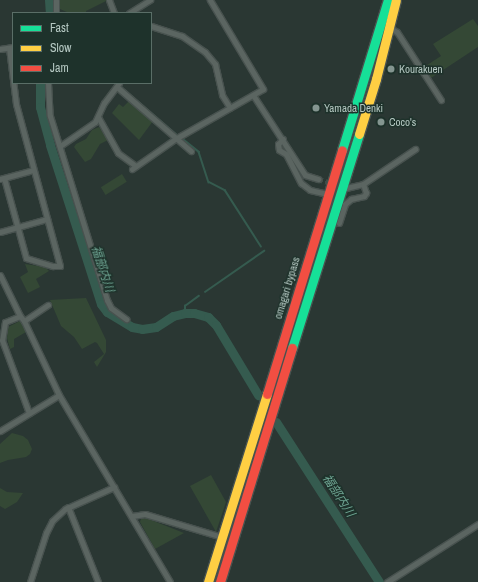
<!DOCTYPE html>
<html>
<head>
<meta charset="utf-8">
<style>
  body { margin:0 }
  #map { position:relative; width:478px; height:582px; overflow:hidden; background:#2a3733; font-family:"Archivo Narrow","Noto Sans JP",sans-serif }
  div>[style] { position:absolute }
  .green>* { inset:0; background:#344835; transform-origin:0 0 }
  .stream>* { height:1.5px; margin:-0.75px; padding:0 0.75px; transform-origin:0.75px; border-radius:0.75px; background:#355b4f }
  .river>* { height:9px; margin:-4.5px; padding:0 4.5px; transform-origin:4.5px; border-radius:4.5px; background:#355b4f }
  .street-tunnel>* { height:5px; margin-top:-2.5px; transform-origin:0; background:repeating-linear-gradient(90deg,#3f4d48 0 5px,transparent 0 7.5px) }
  .roads { filter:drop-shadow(1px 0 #48524f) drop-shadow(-1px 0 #48524f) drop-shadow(0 1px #48524f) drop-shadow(0 -1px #48524f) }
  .street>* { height:5px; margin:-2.5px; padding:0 2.5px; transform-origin:2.5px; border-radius:2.5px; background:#5b6561 }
  .fast>* { height:9px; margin:-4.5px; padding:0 4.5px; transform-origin:4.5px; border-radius:4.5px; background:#16e098 }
  .slow>* { height:9px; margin:-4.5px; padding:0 4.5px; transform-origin:4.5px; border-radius:4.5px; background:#ffcf43 }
  .jam>* { height:9px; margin:-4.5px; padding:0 4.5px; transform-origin:4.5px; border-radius:4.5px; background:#f24e42 }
  .dots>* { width:11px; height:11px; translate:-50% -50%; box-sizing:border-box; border:2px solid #1e322b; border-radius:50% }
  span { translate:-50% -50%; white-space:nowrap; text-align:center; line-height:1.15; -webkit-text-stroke:3px #1e322b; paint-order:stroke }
  .poi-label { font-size:11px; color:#b5c8c2 }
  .left { translate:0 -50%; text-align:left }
  .street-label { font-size:11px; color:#b5c8c2 }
  .water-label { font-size:12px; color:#6fa593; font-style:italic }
  .legend { position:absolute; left:12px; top:12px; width:140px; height:72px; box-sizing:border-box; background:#1e322b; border:1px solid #5a6e67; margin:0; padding:5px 7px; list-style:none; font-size:12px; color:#b5c8c2 }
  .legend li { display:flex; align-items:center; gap:8px; height:20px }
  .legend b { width:20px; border:1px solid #5a6e67 }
</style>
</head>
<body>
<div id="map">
  <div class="green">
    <i style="clip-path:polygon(60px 0,106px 0,106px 1px,86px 11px,86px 13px,69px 13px,60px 9px)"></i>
    <i style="clip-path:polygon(473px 19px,478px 26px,478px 47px,431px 78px,424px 67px,441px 56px,433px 44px)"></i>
    <i style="clip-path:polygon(130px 100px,153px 121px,139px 140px,112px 113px,119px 104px,123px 107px)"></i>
    <i style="clip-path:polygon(99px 127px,108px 140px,100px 144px,91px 159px,85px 162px,74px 147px,76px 144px,86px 139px,92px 130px)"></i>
    <i style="left:122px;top:174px;width:9px;height:25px;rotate:58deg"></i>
    <i style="clip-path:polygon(25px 264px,45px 267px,49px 271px,36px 279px,40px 287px,28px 293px,20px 277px,28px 272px)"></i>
    <i style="clip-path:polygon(86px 298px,106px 340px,106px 352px,97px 367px,94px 362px,104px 354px,97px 343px,95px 342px,82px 349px,74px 337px,61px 326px,50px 300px)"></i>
    <i style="clip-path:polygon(20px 321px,26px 332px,14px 339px,14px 347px,10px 349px,7px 338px,8px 327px)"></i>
    <i style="clip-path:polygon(12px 433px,23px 436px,28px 440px,32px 449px,30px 454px,26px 457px,8px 460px,0 463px,0 444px)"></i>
    <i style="clip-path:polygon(211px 475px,226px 502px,216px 532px,190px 486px)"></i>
    <i style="clip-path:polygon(0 488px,7px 492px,23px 493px,17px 502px,5px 509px,0 506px)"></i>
    <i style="clip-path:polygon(146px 518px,184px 533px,155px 549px,140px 522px,141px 519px)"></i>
  </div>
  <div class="stream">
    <i style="left:126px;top:91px;width:66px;rotate:40.7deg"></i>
    <i style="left:182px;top:138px;width:22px;rotate:39deg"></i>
    <i style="left:199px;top:152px;width:32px;rotate:72deg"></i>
    <i style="left:209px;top:182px;width:18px;rotate:27deg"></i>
    <i style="left:225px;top:190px;width:67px;rotate:57.3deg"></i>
    <i style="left:205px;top:292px;width:72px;rotate:-34.8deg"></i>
    <i style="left:185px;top:313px;width:7px;rotate:-90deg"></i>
    <i style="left:185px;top:306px;width:17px;rotate:-36deg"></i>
  </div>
  <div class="river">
    <i style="left:49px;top:0;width:13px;rotate:86deg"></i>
    <i style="left:40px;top:83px;width:24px;rotate:90deg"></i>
    <i style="left:40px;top:107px;width:39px;rotate:75deg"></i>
    <i style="left:50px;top:145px;width:167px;rotate:72.2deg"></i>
    <i style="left:101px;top:304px;width:10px;rotate:53deg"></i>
    <i style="left:107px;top:312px;width:29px;rotate:31deg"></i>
    <i style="left:132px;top:327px;width:10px;rotate:11deg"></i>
    <i style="left:142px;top:329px;width:14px;rotate:-8deg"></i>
    <i style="left:156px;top:327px;width:20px;rotate:-33deg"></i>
    <i style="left:173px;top:316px;width:12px;rotate:-14deg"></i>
    <i style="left:185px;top:313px;width:9px"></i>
    <i style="left:194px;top:313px;width:15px;rotate:16deg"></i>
    <i style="left:208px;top:317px;width:11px;rotate:45deg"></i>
    <i style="left:216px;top:325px;width:82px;rotate:59deg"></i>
    <i style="left:276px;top:422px;width:190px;rotate:57.2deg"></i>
  </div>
  <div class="street-tunnel">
    <i style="left:318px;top:179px;width:27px;rotate:17deg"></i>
  </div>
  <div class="roads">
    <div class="street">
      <i style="left:56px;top:0;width:13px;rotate:90deg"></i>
      <i style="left:109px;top:0;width:14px;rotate:69deg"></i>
      <i style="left:129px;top:13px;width:25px;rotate:-32deg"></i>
      <i style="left:151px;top:26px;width:33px;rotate:18deg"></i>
      <i style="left:182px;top:36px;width:28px;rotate:35deg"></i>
      <i style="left:205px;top:52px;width:16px;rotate:50deg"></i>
      <i style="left:215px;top:64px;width:32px;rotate:77deg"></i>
      <i style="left:222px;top:95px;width:15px;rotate:58deg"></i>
      <i style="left:389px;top:27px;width:9px;rotate:32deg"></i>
      <i style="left:397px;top:32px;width:81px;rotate:57.1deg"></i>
      <i style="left:0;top:49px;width:13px;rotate:-9deg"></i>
      <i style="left:48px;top:83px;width:33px;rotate:87deg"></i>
      <i style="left:50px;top:116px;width:193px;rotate:72.8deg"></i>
      <i style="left:107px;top:300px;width:9px;rotate:63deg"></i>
      <i style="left:111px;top:308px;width:19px;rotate:36deg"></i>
      <i style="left:117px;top:87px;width:98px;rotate:40.9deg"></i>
      <i style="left:253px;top:95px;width:95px;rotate:57deg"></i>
      <i style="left:305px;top:175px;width:14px;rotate:17deg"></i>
      <i style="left:98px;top:117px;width:41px;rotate:60.9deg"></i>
      <i style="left:118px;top:153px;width:22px;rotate:36deg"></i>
      <i style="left:283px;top:139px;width:7px;rotate:135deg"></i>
      <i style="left:278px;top:144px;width:6px;rotate:81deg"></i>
      <i style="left:279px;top:150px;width:8px;rotate:30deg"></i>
      <i style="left:286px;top:154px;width:33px;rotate:63deg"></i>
      <i style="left:301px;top:183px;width:11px;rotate:38deg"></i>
      <i style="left:310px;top:190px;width:18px;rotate:13deg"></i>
      <i style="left:60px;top:146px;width:42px;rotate:-34.4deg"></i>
      <i style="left:95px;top:122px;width:21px;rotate:-65deg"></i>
      <i style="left:104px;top:103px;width:25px;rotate:-53deg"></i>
      <i style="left:132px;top:169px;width:52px;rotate:-34.9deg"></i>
      <i style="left:175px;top:139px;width:101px;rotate:-29.6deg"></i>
      <i style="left:263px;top:89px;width:104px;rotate:-120.8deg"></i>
      <i style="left:4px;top:178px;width:83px;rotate:74.6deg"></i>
      <i style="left:26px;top:258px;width:28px;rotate:17deg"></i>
      <i style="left:53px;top:266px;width:7px"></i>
      <i style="left:60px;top:266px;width:168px;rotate:-105.2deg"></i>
      <i style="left:16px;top:104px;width:56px;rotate:-97.1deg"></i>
      <i style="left:0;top:179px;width:34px;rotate:-15deg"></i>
      <i style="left:346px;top:188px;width:17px;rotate:-13deg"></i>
      <i style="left:363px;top:184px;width:63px;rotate:-33.9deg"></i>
      <i style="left:339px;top:223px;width:20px;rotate:-72deg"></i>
      <i style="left:345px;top:204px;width:8px;rotate:-40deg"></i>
      <i style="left:351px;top:199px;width:13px;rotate:-13deg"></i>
      <i style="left:364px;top:196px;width:4px;rotate:-56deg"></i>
      <i style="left:366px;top:193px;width:9px;rotate:-108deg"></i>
      <i style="left:0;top:232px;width:49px;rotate:-15.5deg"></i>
      <i style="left:0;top:275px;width:46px;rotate:64deg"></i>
      <i style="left:20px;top:316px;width:6px;rotate:51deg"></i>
      <i style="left:24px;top:321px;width:82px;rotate:64.7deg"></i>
      <i style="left:59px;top:395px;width:217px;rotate:59.3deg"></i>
      <i style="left:20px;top:316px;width:16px;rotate:158deg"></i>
      <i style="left:5px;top:322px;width:18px;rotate:99deg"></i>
      <i style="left:2px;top:340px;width:78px;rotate:69.7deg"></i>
      <i style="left:24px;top:321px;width:29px;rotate:-34deg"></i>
      <i style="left:0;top:431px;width:69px;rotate:-31.4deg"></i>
      <i style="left:68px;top:507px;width:81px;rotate:68.2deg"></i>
      <i style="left:132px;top:516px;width:13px;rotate:-9deg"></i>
      <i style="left:145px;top:514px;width:80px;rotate:16.6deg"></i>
      <i style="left:30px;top:582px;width:52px;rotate:-71.9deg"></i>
      <i style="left:46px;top:533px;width:13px;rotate:-63deg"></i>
      <i style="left:52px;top:521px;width:18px;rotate:-43deg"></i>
      <i style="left:65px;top:509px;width:54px;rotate:-24.2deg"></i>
      <i style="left:387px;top:582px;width:108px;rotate:-32.5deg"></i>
    </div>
    <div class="fast">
      <i style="left:342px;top:150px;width:157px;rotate:-73deg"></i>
      <i style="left:292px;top:348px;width:224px;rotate:-72.6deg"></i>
    </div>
    <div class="slow">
      <i style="left:359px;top:134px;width:58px;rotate:-72.8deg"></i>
      <i style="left:376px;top:79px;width:81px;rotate:-75.8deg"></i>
      <i style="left:208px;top:582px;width:197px;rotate:-72.6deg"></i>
    </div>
    <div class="jam">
      <i style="left:267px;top:394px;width:255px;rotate:-72.9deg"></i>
      <i style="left:220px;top:582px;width:245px;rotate:-72.9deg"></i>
    </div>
  </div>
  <div class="dots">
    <i style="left:391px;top:69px;background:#849590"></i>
    <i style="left:316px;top:108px;background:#849590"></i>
    <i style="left:381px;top:122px;background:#849590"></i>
  </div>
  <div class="poi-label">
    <span class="left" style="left:399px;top:69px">Kourakuen</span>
    <span class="left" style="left:324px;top:108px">Yamada Denki</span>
    <span class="left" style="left:389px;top:122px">Coco's</span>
  </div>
  <div class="street-label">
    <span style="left:287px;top:288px;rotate:-73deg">omagari bypass</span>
  </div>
  <div class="water-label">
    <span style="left:102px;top:269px;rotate:72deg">福部内川</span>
    <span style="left:338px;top:496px;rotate:57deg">福部内川</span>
  </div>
  <ul class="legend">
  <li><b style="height:5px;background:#16e098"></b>Fast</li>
  <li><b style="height:5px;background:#ffcf43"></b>Slow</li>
  <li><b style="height:5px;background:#f24e42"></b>Jam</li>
  </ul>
</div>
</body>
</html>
